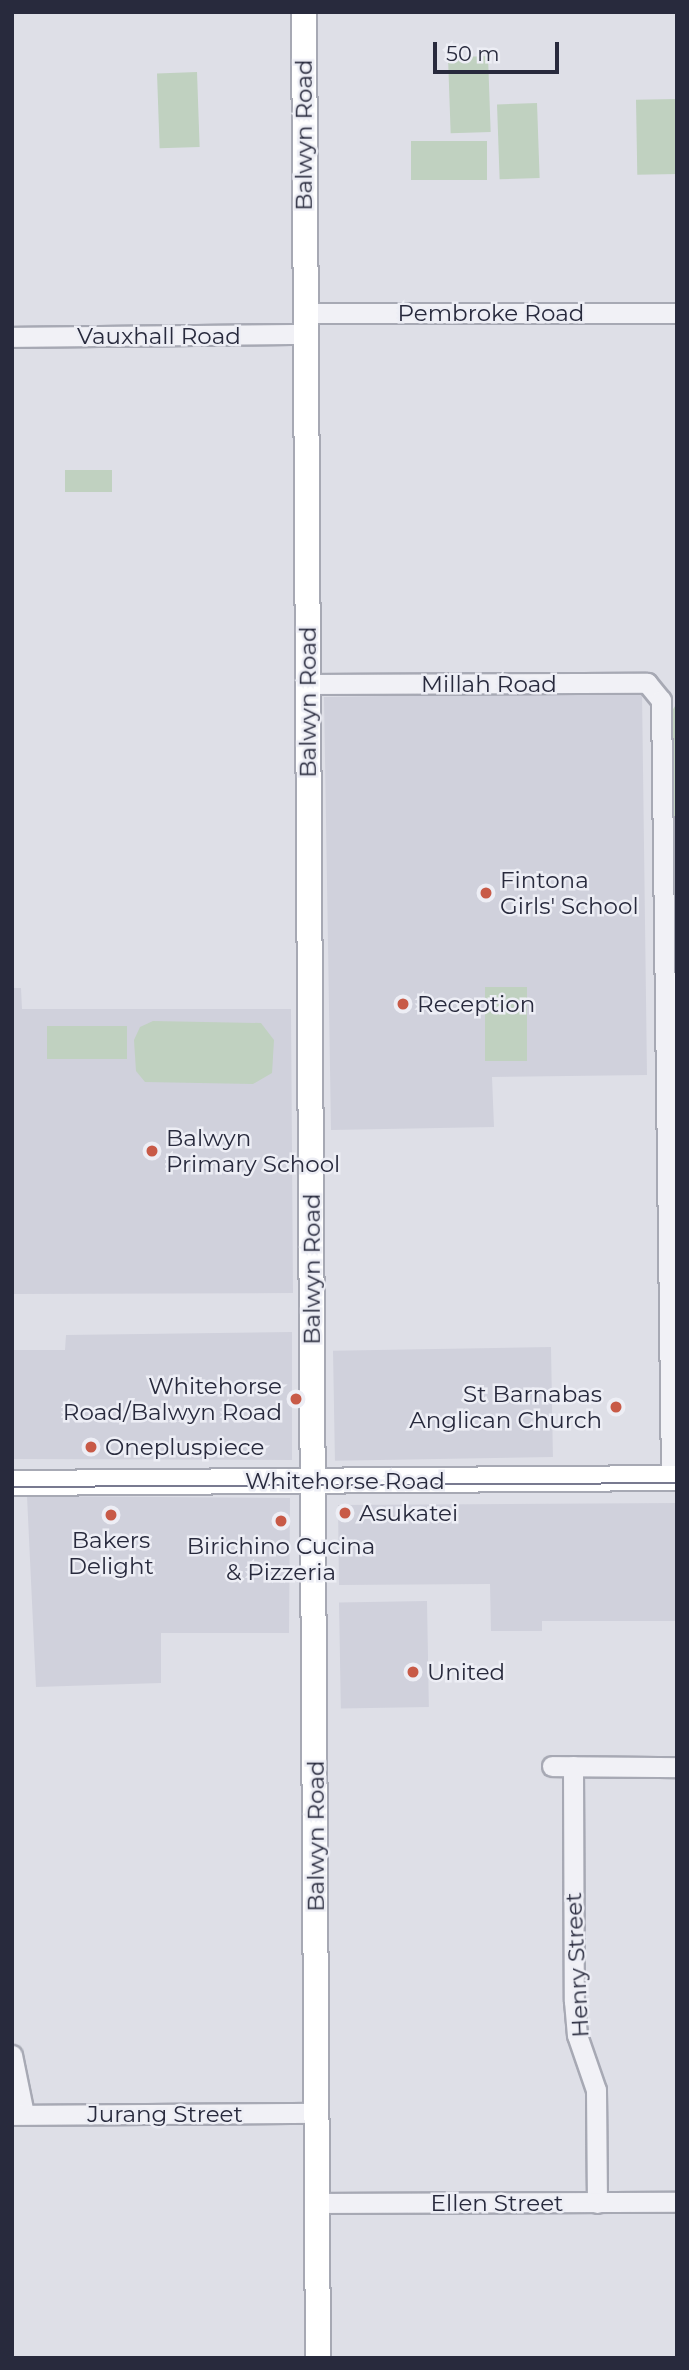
<!DOCTYPE html>
<html>
<head>
<meta charset="utf-8">
<style>
  body { margin:0 }
  #map { position:relative; width:689px; height:2370px; overflow:hidden; background:#dedfe7; font-family:Montserrat,sans-serif }
  div>[style] { position:absolute }
  .built>* { inset:0; background:#d0d1dc; transform-origin:0 0 }
  .green>* { inset:0; background:#c0d1c0; transform-origin:0 0 }
  .roads { filter:drop-shadow(2px 0 #a7a9b4) drop-shadow(-2px 0 #a7a9b4) drop-shadow(0 2px #a7a9b4) drop-shadow(0 -2px #a7a9b4) }
  .minor>* { height:19px; margin:-9.5px; padding:0 9.5px; transform-origin:9.5px; border-radius:9.5px; background:#f1f1f6 }
  .major>* { height:24px; margin:-12px; padding:0 12px; transform-origin:12px; border-radius:12px; background:#fff }
  .tram>* { height:2px; margin:-1px; padding:0 1px; transform-origin:1px; border-radius:1px; background:#787a90 }
  .dots>* { width:19px; height:19px; translate:-50% -50%; box-sizing:border-box; border:4px solid #edeef5; border-radius:50% }
  span { translate:-50% -50%; white-space:nowrap; text-align:center; line-height:1.15; -webkit-text-stroke:5px #edeef5; paint-order:stroke }
  .street-label { font-size:23px; color:#282a3d }
  .poi-label { font-size:23px; color:#282a3d }
  .left { translate:0 -50%; text-align:left }
  .right { translate:-100% -50%; text-align:right }
  .frame { position:absolute; inset:0; border:14px solid #282a3d; pointer-events:none }
  .scale { position:absolute; left:433px; top:42px; width:126px; height:32px; box-sizing:border-box; border:4px solid #282a3d; border-top:0; padding-left:9px; font-size:21px; line-height:24px; white-space:nowrap; color:#282a3d; -webkit-text-stroke:5px #edeef5; paint-order:stroke }
</style>
</head>
<body>
<div id="map">
  <div class="built">
    <i style="clip-path:polygon(642px 692px,647px 1075px,492px 1077px,494px 1127px,331px 1130px,324px 697px)"></i>
    <i style="clip-path:polygon(12px 988px,21px 988px,22px 1009px,291px 1009px,293px 1293px,12px 1294px)"></i>
    <i style="clip-path:polygon(292px 1332px,292px 1460px,12px 1459px,12px 1350px,65px 1350px,66px 1335px)"></i>
    <i style="left:551px;top:1347px;width:110px;height:218px;rotate:89deg"></i>
    <i style="clip-path:polygon(27px 1496px,290px 1498px,289px 1633px,161px 1633px,161px 1683px,36px 1687px)"></i>
    <i style="clip-path:polygon(677px 1503px,677px 1621px,542px 1621px,542px 1631px,491px 1631px,490px 1584px,339px 1585px,338px 1505px)"></i>
    <i style="left:427px;top:1601px;width:106px;height:88px;rotate:89deg"></i>
  </div>
  <div class="green">
    <i style="left:488px;top:56px;width:76px;height:40px;rotate:88deg"></i>
    <i style="left:197px;top:72px;width:75px;height:40px;rotate:88deg"></i>
    <i style="left:676px;top:99px;width:75px;height:40px;rotate:89deg"></i>
    <i style="left:537px;top:103px;width:75px;height:40px;rotate:88deg"></i>
    <i style="left:411px;top:141px;width:76px;height:39px"></i>
    <i style="left:65px;top:470px;width:47px;height:22px"></i>
    <i style="clip-path:polygon(677px 703px,677px 1373px,672px 711px)"></i>
    <i style="left:485px;top:987px;width:42px;height:74px"></i>
    <i style="clip-path:polygon(153px 1021px,261px 1023px,274px 1040px,272px 1073px,253px 1084px,145px 1082px,136px 1071px,134px 1040px,140px 1027px)"></i>
    <i style="left:47px;top:1026px;width:80px;height:33px"></i>
  </div>
  <div class="roads">
    <div class="minor">
      <i style="left:306px;top:313px;width:371px"></i>
      <i style="left:12px;top:337px;width:294px;rotate:-0.6deg"></i>
      <i style="left:308px;top:684px;width:339px;rotate:-0.2deg"></i>
      <i style="left:647px;top:683px;width:22px;rotate:51deg"></i>
      <i style="left:661px;top:700px;width:778px;rotate:89.26deg"></i>
      <i style="left:552px;top:1766px;width:125px;rotate:0.5deg"></i>
      <i style="left:573px;top:1766px;width:235px;rotate:89.8deg"></i>
      <i style="left:574px;top:2001px;width:34px;rotate:85deg"></i>
      <i style="left:577px;top:2035px;width:58px;rotate:70.9deg"></i>
      <i style="left:596px;top:2090px;width:113px;rotate:89.5deg"></i>
      <i style="left:12px;top:2055px;width:60px;rotate:78.5deg"></i>
      <i style="left:12px;top:2115px;width:305px;rotate:-0.4deg"></i>
      <i style="left:318px;top:2203px;width:359px;rotate:-0.2deg"></i>
    </div>
    <div class="major">
      <i style="left:304px;top:12px;width:2346px;rotate:89.66deg"></i>
      <i style="left:12px;top:1483px;width:665px;rotate:-0.43deg"></i>
    </div>
  </div>
  <div class="tram">
    <i style="left:12px;top:1487px;width:665px;rotate:-0.34deg"></i>
  </div>
  <div class="dots">
    <i style="left:486px;top:893px;background:#c85a47"></i>
    <i style="left:403px;top:1004px;background:#c85a47"></i>
    <i style="left:152px;top:1151px;background:#c85a47"></i>
    <i style="left:296px;top:1399px;background:#c85a47"></i>
    <i style="left:616px;top:1407px;background:#c85a47"></i>
    <i style="left:91px;top:1447px;background:#c85a47"></i>
    <i style="left:345px;top:1513px;background:#c85a47"></i>
    <i style="left:111px;top:1515px;background:#c85a47"></i>
    <i style="left:281px;top:1521px;background:#c85a47"></i>
    <i style="left:413px;top:1672px;background:#c85a47"></i>
  </div>
  <div class="street-label">
    <span style="left:304px;top:135px;rotate:-90deg">Balwyn Road</span>
    <span style="left:491px;top:313px">Pembroke Road</span>
    <span style="left:159px;top:336px">Vauxhall Road</span>
    <span style="left:489px;top:684px">Millah Road</span>
    <span style="left:308px;top:702px;rotate:-90deg">Balwyn Road</span>
    <span style="left:312px;top:1269px;rotate:-90deg">Balwyn Road</span>
    <span style="left:345px;top:1481px">Whitehorse Road</span>
    <span style="left:316px;top:1836px;rotate:-90deg">Balwyn Road</span>
    <span style="left:577px;top:1965px;rotate:-93deg">Henry Street</span>
    <span style="left:165px;top:2114px">Jurang Street</span>
    <span style="left:497px;top:2203px">Ellen Street</span>
  </div>
  <div class="poi-label">
    <span class="left" style="left:500px;top:893px">Fintona<br>Girls' School</span>
    <span class="left" style="left:417px;top:1004px">Reception</span>
    <span class="left" style="left:166px;top:1151px">Balwyn<br>Primary School</span>
    <span class="right" style="left:282px;top:1399px">Whitehorse<br>Road/Balwyn Road</span>
    <span class="right" style="left:602px;top:1407px">St Barnabas<br>Anglican Church</span>
    <span class="left" style="left:105px;top:1447px">Onepluspiece</span>
    <span class="left" style="left:359px;top:1513px">Asukatei</span>
    <span style="left:111px;top:1553px">Bakers<br>Delight</span>
    <span style="left:281px;top:1559px">Birichino Cucina<br>&amp; Pizzeria</span>
    <span class="left" style="left:427px;top:1672px">United</span>
  </div>
  <div class="frame"></div>
  <div class="scale">50 m</div>
</div>
</body>
</html>
